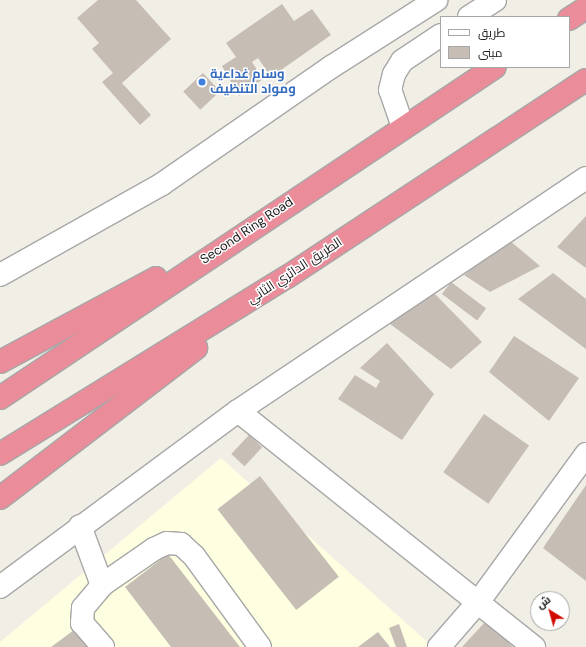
<!DOCTYPE html>
<html>
<head>
<meta charset="utf-8">
<style>
  body { margin:0 }
  #map { position:relative; width:586px; height:647px; overflow:hidden; background:#f1eee6; font-family:"DM Sans",Cairo,sans-serif }
  div>[style] { position:absolute }
  .education>* { inset:0; background:#feffe1 }
  .building>* { inset:0; background:#c6bdb5; transform-origin:0 0 }
  .roads { filter:drop-shadow(1px 0 #a7a7a7) drop-shadow(-1px 0 #a7a7a7) drop-shadow(0 1px #a7a7a7) drop-shadow(0 -1px #a7a7a7) }
  .minor>* { height:22px; margin:-11px; padding:0 11px; transform-origin:11px; border-radius:11px; background:#fff }
  .highway>* { height:22px; margin:-11px; padding:0 11px; transform-origin:11px; border-radius:11px; background:#ea8c9a }
  .dots>* { width:11px; height:11px; translate:-50% -50%; box-sizing:border-box; border:2px solid #fff; border-radius:50% }
  span { translate:-50% -50%; white-space:nowrap; text-align:center; line-height:1.15; -webkit-text-stroke:3px #fff; paint-order:stroke }
  .shop-label { font-size:13px; color:#366cbe; font-weight:700 }
  .left { translate:0 -50%; text-align:left }
  .street-label { font-size:13px; color:#202020 }
  .legend { position:absolute; left:440px; top:16px; width:130px; height:52px; box-sizing:border-box; background:#fff; border:1px solid #a6a6a6; margin:0; padding:5px 7px; list-style:none; font-size:12px; color:#202020 }
  .legend li { display:flex; align-items:center; gap:8px; height:20px }
  .legend b { width:20px; border:1px solid #a6a6a6 }
  .north { position:absolute; left:530px; top:591px; width:40px; height:40px; box-sizing:border-box; background:#fff; border:1px solid #a6a6a6; border-radius:50%; rotate:323deg; font-size:11px; font-weight:700; line-height:16px; text-align:center; color:#202020 }
  .north::after { content:''; display:block; margin:auto; width:14px; height:18px; background:#d00800; clip-path:polygon(50% 0,100% 100%,50% 72%,0 100%) }
</style>
</head>
<body>
<div id="map">
  <div class="education">
    <i style="clip-path:polygon(221px 458px,433px 647px,0 647px,0 642px)"></i>
  </div>
  <div class="building">
    <i style="clip-path:polygon(98px 0,136px 0,171px 39px,122px 83px,151px 115px,140px 125px,102px 82px,113px 73px,92px 49px,99px 43px,77px 18px)"></i>
    <i style="clip-path:polygon(282px 4px,294px 21px,312px 9px,331px 35px,271px 77px,258px 58px,252px 62px,263px 79px,239px 96px,222px 66px,236px 57px,226px 43px)"></i>
    <i style="left:203px;top:73px;width:25px;height:27px;rotate:47deg"></i>
    <i style="clip-path:polygon(586px 216px,586px 268px,557px 247px)"></i>
    <i style="clip-path:polygon(509px 240px,540px 266px,490px 292px,464px 275px)"></i>
    <i style="clip-path:polygon(553px 273px,586px 299px,586px 349px,518px 299px)"></i>
    <i style="left:451px;top:282px;width:44px;height:15px;rotate:37deg"></i>
    <i style="clip-path:polygon(431px 290px,482px 342px,451px 369px,390px 324px)"></i>
    <i style="clip-path:polygon(514px 336px,579px 378px,549px 421px,489px 372px)"></i>
    <i style="clip-path:polygon(387px 343px,434px 394px,402px 440px,338px 399px,355px 375px,376px 388px,380px 381px,360px 368px)"></i>
    <i style="left:484px;top:414px;width:55px;height:71px;rotate:35deg"></i>
    <i style="left:249px;top:435px;width:18px;height:26px;rotate:43deg"></i>
    <i style="left:260px;top:476px;width:128px;height:54px;rotate:52deg"></i>
    <i style="clip-path:polygon(586px 485px,586px 581px,543px 548px)"></i>
    <i style="clip-path:polygon(168px 554px,240px 647px,171px 647px,125px 587px)"></i>
    <i style="clip-path:polygon(486px 621px,513px 647px,462px 647px)"></i>
    <i style="clip-path:polygon(399px 624px,407px 647px,396px 647px,389px 628px)"></i>
    <i style="clip-path:polygon(74px 630px,87px 647px,51px 647px)"></i>
    <i style="clip-path:polygon(378px 632px,390px 647px,358px 647px)"></i>
  </div>
  <div class="roads">
    <div class="minor">
      <i style="left:469px;top:17px;width:31px;rotate:-33deg"></i>
      <i style="left:403px;top:127px;width:39px;rotate:-109deg"></i>
      <i style="left:390px;top:90px;width:16px;rotate:-76deg"></i>
      <i style="left:394px;top:74px;width:15px;rotate:-58deg"></i>
      <i style="left:402px;top:61px;width:47px;rotate:-33.7deg"></i>
      <i style="left:0;top:275px;width:186px;rotate:-29.3deg"></i>
      <i style="left:162px;top:184px;width:206px;rotate:-34.7deg"></i>
      <i style="left:331px;top:67px;width:125px;rotate:-32.5deg"></i>
      <i style="left:238px;top:411px;width:379px;rotate:38.6deg"></i>
      <i style="left:80px;top:526px;width:63px;rotate:69.6deg"></i>
      <i style="left:0;top:587px;width:296px;rotate:-36.5deg"></i>
      <i style="left:238px;top:411px;width:419px;rotate:-33.8deg"></i>
      <i style="left:103px;top:647px;width:32px;rotate:-131deg"></i>
      <i style="left:82px;top:623px;width:15px;rotate:-86deg"></i>
      <i style="left:83px;top:608px;width:30px;rotate:-50deg"></i>
      <i style="left:102px;top:585px;width:63px;rotate:-34.7deg"></i>
      <i style="left:154px;top:549px;width:14px;rotate:-25deg"></i>
      <i style="left:167px;top:543px;width:14px;rotate:4deg"></i>
      <i style="left:181px;top:544px;width:18px;rotate:43deg"></i>
      <i style="left:194px;top:556px;width:112px;rotate:54deg"></i>
      <i style="left:439px;top:647px;width:61px;rotate:-49deg"></i>
      <i style="left:479px;top:601px;width:182px;rotate:-53.9deg"></i>
    </div>
    <div class="highway">
      <i style="left:569px;top:19px;width:20px;rotate:-33deg"></i>
      <i style="left:0;top:362px;width:177px;rotate:-28.3deg"></i>
      <i style="left:0;top:398px;width:595px;rotate:-33.77deg"></i>
      <i style="left:0;top:454px;width:337px;rotate:-31.7deg"></i>
      <i style="left:287px;top:277px;width:358px;rotate:-33.4deg"></i>
      <i style="left:0;top:498px;width:247px;rotate:-37.4deg"></i>
    </div>
  </div>
  <div class="dots">
    <i style="left:202px;top:82px;background:#3f7fe0"></i>
  </div>
  <div class="shop-label">
    <span class="left" style="left:210px;top:82px">وسام غداءية<br>ومواد التنظيف</span>
  </div>
  <div class="street-label">
    <span style="left:247px;top:231px;rotate:-34deg">Second Ring Road</span>
    <span style="left:295px;top:271px;rotate:-33deg">الطريق الدائري الثاني</span>
  </div>
  <ul class="legend">
  <li><b style="height:5px;background:#fff"></b>طريق</li>
  <li><b style="height:11px;background:#c6bdb5"></b>مبنى</li>
  </ul>
  <div class="north">ش</div>
</div>
</body>
</html>
